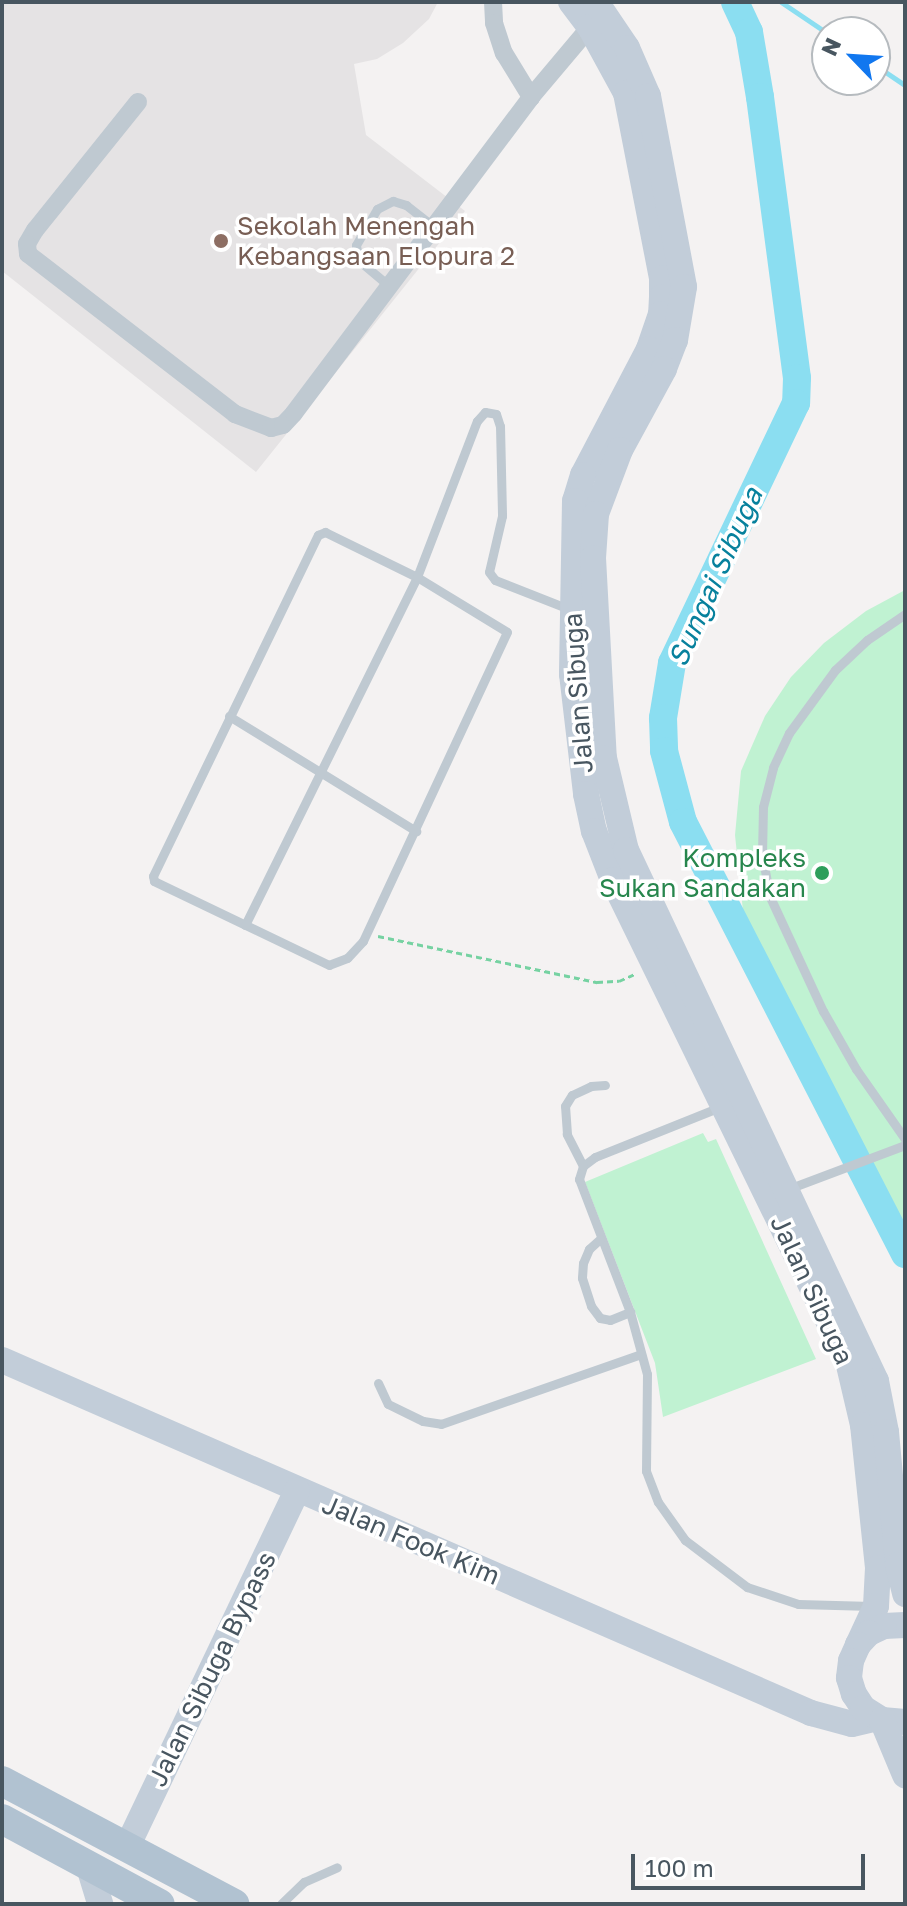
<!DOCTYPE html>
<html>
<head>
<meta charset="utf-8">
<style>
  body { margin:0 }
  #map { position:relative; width:907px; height:1906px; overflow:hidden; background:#f4f2f2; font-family:"Golos Text",sans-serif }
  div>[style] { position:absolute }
  .education>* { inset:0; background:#e5e3e4 }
  .green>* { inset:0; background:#c0f2d2 }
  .stream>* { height:5px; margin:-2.5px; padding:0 2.5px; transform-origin:2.5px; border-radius:2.5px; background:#8bdef1 }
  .river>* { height:28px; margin:-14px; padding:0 14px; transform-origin:14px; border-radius:14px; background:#8bdef1 }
  .path>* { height:3px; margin-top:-1.5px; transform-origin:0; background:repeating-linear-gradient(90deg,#76d2a2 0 6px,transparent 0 10px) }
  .lane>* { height:9px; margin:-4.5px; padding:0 4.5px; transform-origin:4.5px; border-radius:4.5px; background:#bfc9d1 }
  .street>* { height:18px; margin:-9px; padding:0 9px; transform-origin:9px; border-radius:9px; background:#bfc9d1 }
  .secondary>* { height:26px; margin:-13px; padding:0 13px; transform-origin:13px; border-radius:13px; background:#c2cdd9 }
  .primary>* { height:30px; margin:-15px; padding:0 15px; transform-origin:15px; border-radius:15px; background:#b1c2d1 }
  .dots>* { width:22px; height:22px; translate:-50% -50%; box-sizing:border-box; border:4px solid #fff; border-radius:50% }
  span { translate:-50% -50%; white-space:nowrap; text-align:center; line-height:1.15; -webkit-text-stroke:7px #fff; paint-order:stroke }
  .education-label { font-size:26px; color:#785e54 }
  .left { translate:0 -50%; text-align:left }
  .street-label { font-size:26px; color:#485660 }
  .leisure-label { font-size:26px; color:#27864d }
  .right { translate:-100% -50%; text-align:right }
  .water-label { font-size:28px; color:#07819d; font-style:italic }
  .frame { position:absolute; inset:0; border:4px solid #485660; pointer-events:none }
  .north { position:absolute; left:811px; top:16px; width:80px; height:80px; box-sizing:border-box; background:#fff; border:2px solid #b6bbbf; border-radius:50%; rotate:295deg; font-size:22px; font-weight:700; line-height:32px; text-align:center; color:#485660 }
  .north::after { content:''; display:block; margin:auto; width:28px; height:36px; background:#1177ef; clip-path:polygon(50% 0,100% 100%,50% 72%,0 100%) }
  .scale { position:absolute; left:631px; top:1854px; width:234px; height:36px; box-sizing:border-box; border:4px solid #485660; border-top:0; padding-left:10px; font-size:24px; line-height:28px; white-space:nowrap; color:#485660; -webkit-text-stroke:6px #fff; paint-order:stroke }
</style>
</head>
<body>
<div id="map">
  <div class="education">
    <i style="clip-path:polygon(2px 2px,438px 2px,429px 19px,403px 43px,377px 59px,354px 64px,366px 135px,465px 211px,256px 472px,2px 271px)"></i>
  </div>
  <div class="green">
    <i style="clip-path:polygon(905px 590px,905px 1228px,743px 911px,735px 835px,741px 771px,765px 716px,791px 677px,824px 643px,866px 611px)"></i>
    <i style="clip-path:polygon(703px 1133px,708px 1142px,716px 1139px,816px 1359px,663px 1417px,655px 1363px,585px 1182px)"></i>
  </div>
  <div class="stream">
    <i style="left:781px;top:2px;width:55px;rotate:34deg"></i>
    <i style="left:875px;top:65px;width:36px;rotate:34deg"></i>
  </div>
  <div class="river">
    <i style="left:735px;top:2px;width:33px;rotate:65deg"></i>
    <i style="left:749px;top:32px;width:66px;rotate:80.4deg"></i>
    <i style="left:760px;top:97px;width:283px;rotate:82.5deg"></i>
    <i style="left:797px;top:378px;width:25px;rotate:92deg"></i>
    <i style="left:796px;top:403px;width:288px;rotate:115.5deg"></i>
    <i style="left:672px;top:663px;width:56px;rotate:99.3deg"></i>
    <i style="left:663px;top:718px;width:33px;rotate:88deg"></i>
    <i style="left:664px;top:751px;width:73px;rotate:75deg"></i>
    <i style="left:683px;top:822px;width:486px;rotate:62.8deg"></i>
  </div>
  <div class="path">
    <i style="left:378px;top:936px;width:224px;rotate:11.9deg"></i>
    <i style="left:597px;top:982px;width:22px;rotate:-3deg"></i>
    <i style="left:619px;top:981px;width:17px;rotate:-24deg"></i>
  </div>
  <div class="lane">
    <i style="left:388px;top:285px;width:38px;rotate:-140deg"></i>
    <i style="left:359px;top:261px;width:16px;rotate:-101deg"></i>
    <i style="left:356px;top:245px;width:42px;rotate:-59.7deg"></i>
    <i style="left:377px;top:209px;width:18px;rotate:-27deg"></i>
    <i style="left:393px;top:201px;width:14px;rotate:17deg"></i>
    <i style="left:406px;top:205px;width:34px;rotate:38deg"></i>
    <i style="left:325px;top:532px;width:102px;rotate:26.1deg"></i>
    <i style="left:417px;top:577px;width:105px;rotate:31.4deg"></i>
    <i style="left:507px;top:632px;width:341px;rotate:115deg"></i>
    <i style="left:363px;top:941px;width:23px;rotate:133deg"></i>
    <i style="left:347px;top:958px;width:19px;rotate:159deg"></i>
    <i style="left:329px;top:965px;width:194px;rotate:-154.4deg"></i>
    <i style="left:154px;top:881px;width:5px;rotate:-101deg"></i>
    <i style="left:153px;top:876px;width:379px;rotate:-64.2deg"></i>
    <i style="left:318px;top:535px;width:8px;rotate:-23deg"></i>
    <i style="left:905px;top:614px;width:46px;rotate:145.6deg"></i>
    <i style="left:867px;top:640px;width:44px;rotate:136.8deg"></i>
    <i style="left:835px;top:670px;width:78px;rotate:126.1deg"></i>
    <i style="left:789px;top:733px;width:38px;rotate:115deg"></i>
    <i style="left:773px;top:768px;width:40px;rotate:104.4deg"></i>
    <i style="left:763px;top:807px;width:48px;rotate:91.2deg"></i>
    <i style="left:762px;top:855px;width:43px;rotate:79.2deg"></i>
    <i style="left:770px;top:897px;width:126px;rotate:65.1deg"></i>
    <i style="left:823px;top:1011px;width:67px;rotate:60.4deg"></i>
    <i style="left:856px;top:1069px;width:85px;rotate:55deg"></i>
    <i style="left:229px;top:716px;width:220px;rotate:31.6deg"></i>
    <i style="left:245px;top:925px;width:388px;rotate:-63.7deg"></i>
    <i style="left:417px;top:577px;width:167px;rotate:-69deg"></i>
    <i style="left:477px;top:421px;width:12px;rotate:-48deg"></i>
    <i style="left:485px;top:412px;width:11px;rotate:10deg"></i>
    <i style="left:496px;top:414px;width:13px;rotate:72deg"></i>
    <i style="left:500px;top:426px;width:90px;rotate:88.7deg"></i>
    <i style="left:502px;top:516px;width:57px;rotate:103.1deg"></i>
    <i style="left:489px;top:572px;width:10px;rotate:53deg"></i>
    <i style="left:495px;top:580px;width:79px;rotate:21.4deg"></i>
    <i style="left:720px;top:1107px;width:135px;rotate:158.2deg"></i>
    <i style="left:595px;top:1157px;width:15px;rotate:143deg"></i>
    <i style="left:583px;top:1166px;width:14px;rotate:107deg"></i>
    <i style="left:579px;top:1179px;width:142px;rotate:69deg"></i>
    <i style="left:630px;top:1312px;width:64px;rotate:74.7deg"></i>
    <i style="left:647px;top:1374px;width:97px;rotate:90.6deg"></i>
    <i style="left:646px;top:1471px;width:33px;rotate:69deg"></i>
    <i style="left:658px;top:1502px;width:47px;rotate:54.6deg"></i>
    <i style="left:685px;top:1540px;width:78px;rotate:37.2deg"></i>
    <i style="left:747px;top:1587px;width:54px;rotate:18.4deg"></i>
    <i style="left:798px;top:1604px;width:74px;rotate:1.5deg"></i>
    <i style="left:583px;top:1166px;width:36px;rotate:-117deg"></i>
    <i style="left:567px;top:1134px;width:28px;rotate:-94deg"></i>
    <i style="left:565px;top:1106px;width:13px;rotate:-58deg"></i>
    <i style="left:572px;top:1095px;width:21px;rotate:-25deg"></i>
    <i style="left:591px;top:1086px;width:14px;rotate:-4deg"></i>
    <i style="left:788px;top:1189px;width:125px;rotate:-20.6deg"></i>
    <i style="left:600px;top:1239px;width:15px;rotate:138deg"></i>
    <i style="left:589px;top:1249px;width:15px;rotate:113deg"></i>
    <i style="left:583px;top:1263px;width:15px;rotate:94deg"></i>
    <i style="left:582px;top:1278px;width:29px;rotate:72deg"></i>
    <i style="left:591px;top:1306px;width:15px;rotate:53deg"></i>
    <i style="left:600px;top:1318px;width:10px;rotate:11deg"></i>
    <i style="left:610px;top:1320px;width:22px;rotate:-22deg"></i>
    <i style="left:378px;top:1383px;width:23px;rotate:65deg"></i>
    <i style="left:388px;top:1404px;width:39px;rotate:26deg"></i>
    <i style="left:423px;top:1421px;width:18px;rotate:9deg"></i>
    <i style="left:441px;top:1424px;width:212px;rotate:-19.3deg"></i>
    <i style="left:281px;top:1904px;width:32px;rotate:-44deg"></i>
    <i style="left:304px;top:1882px;width:36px;rotate:-24deg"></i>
  </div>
  <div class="street">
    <i style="left:493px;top:2px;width:21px;rotate:87deg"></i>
    <i style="left:494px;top:23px;width:32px;rotate:72deg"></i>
    <i style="left:504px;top:53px;width:52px;rotate:58.5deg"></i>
    <i style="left:138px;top:102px;width:164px;rotate:128.8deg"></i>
    <i style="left:35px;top:230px;width:16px;rotate:120deg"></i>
    <i style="left:27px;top:244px;width:10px;rotate:84deg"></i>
    <i style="left:28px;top:254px;width:262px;rotate:37.7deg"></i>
    <i style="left:235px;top:414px;width:39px;rotate:21deg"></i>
    <i style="left:271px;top:428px;width:12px;rotate:-14deg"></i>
    <i style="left:283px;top:425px;width:16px;rotate:-47deg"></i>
    <i style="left:294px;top:413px;width:395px;rotate:-53.1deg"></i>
    <i style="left:531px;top:97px;width:92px;rotate:-49.9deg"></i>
  </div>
  <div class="secondary">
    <i style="left:571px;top:2px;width:31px;rotate:53deg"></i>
    <i style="left:590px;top:27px;width:75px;rotate:61.4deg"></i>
    <i style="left:626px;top:93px;width:188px;rotate:79deg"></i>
    <i style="left:662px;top:278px;width:19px;rotate:90deg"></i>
    <i style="left:662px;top:297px;width:17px;rotate:93deg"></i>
    <i style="left:661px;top:314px;width:37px;rotate:109deg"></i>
    <i style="left:649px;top:349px;width:142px;rotate:117.6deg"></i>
    <i style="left:583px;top:475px;width:27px;rotate:107deg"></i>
    <i style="left:575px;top:501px;width:173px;rotate:91deg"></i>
    <i style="left:572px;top:674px;width:121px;rotate:83.3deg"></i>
    <i style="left:586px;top:794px;width:38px;rotate:78deg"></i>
    <i style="left:594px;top:831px;width:53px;rotate:68.8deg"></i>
    <i style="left:613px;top:880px;width:535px;rotate:63.96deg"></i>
    <i style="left:848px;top:1361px;width:66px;rotate:76.8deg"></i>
    <i style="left:863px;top:1425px;width:144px;rotate:84deg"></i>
    <i style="left:878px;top:1568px;width:38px;rotate:93deg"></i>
    <i style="left:876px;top:1606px;width:43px;rotate:114.8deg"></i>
    <i style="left:596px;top:2px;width:55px;rotate:56deg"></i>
    <i style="left:627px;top:48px;width:52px;rotate:66.4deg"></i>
    <i style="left:648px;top:96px;width:194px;rotate:79.3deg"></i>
    <i style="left:684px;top:287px;width:54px;rotate:99.6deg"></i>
    <i style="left:675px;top:340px;width:31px;rotate:111deg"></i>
    <i style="left:664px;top:369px;width:92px;rotate:118.5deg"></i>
    <i style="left:620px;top:450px;width:68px;rotate:110.6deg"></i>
    <i style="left:596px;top:514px;width:44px;rotate:93.9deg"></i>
    <i style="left:593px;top:558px;width:200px;rotate:86.9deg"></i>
    <i style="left:604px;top:758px;width:95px;rotate:76.6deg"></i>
    <i style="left:626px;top:850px;width:587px;rotate:64.79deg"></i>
    <i style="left:876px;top:1381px;width:52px;rotate:78.9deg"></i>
    <i style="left:886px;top:1432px;width:134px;rotate:84.8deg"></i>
    <i style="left:898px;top:1565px;width:30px;rotate:76deg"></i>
    <i style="left:2px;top:1360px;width:883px;rotate:23.57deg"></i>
    <i style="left:811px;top:1713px;width:42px;rotate:15deg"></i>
    <i style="left:852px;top:1724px;width:26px;rotate:-13deg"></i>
    <i style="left:905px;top:1625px;width:21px;rotate:177deg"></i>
    <i style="left:884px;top:1626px;width:17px;rotate:155deg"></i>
    <i style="left:869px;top:1633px;width:16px;rotate:133deg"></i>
    <i style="left:858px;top:1645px;width:17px;rotate:114deg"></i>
    <i style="left:851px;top:1661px;width:17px;rotate:97deg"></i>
    <i style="left:849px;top:1678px;width:17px;rotate:73deg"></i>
    <i style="left:854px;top:1694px;width:17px;rotate:57deg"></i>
    <i style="left:863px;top:1708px;width:22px;rotate:32deg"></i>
    <i style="left:882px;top:1720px;width:23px;rotate:5deg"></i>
    <i style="left:882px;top:1720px;width:60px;rotate:67.3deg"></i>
    <i style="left:127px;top:1847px;width:395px;rotate:-64.5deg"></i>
    <i style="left:89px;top:1867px;width:39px;rotate:73deg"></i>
  </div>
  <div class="primary">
    <i style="left:2px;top:1781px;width:263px;rotate:27.9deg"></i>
    <i style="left:2px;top:1819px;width:179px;rotate:28.3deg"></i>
  </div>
  <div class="dots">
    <i style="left:221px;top:241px;background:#8d6e63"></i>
    <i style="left:822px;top:873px;background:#2e9e5b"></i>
  </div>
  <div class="education-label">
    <span class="left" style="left:237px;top:241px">Sekolah Menengah<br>Kebangsaan Elopura 2</span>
  </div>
  <div class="street-label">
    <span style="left:578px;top:693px;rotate:-94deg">Jalan Sibuga</span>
    <span style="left:812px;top:1290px;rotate:65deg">Jalan Sibuga</span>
    <span style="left:411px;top:1540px;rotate:23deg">Jalan Fook Kim</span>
    <span style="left:212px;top:1669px;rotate:-64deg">Jalan Sibuga Bypass</span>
  </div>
  <div class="leisure-label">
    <span class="right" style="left:806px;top:873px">Kompleks<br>Sukan Sandakan</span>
  </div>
  <div class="water-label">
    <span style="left:715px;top:577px;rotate:-66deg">Sungai Sibuga</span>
  </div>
  <div class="frame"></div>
  <div class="north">N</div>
  <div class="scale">100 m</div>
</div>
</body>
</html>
